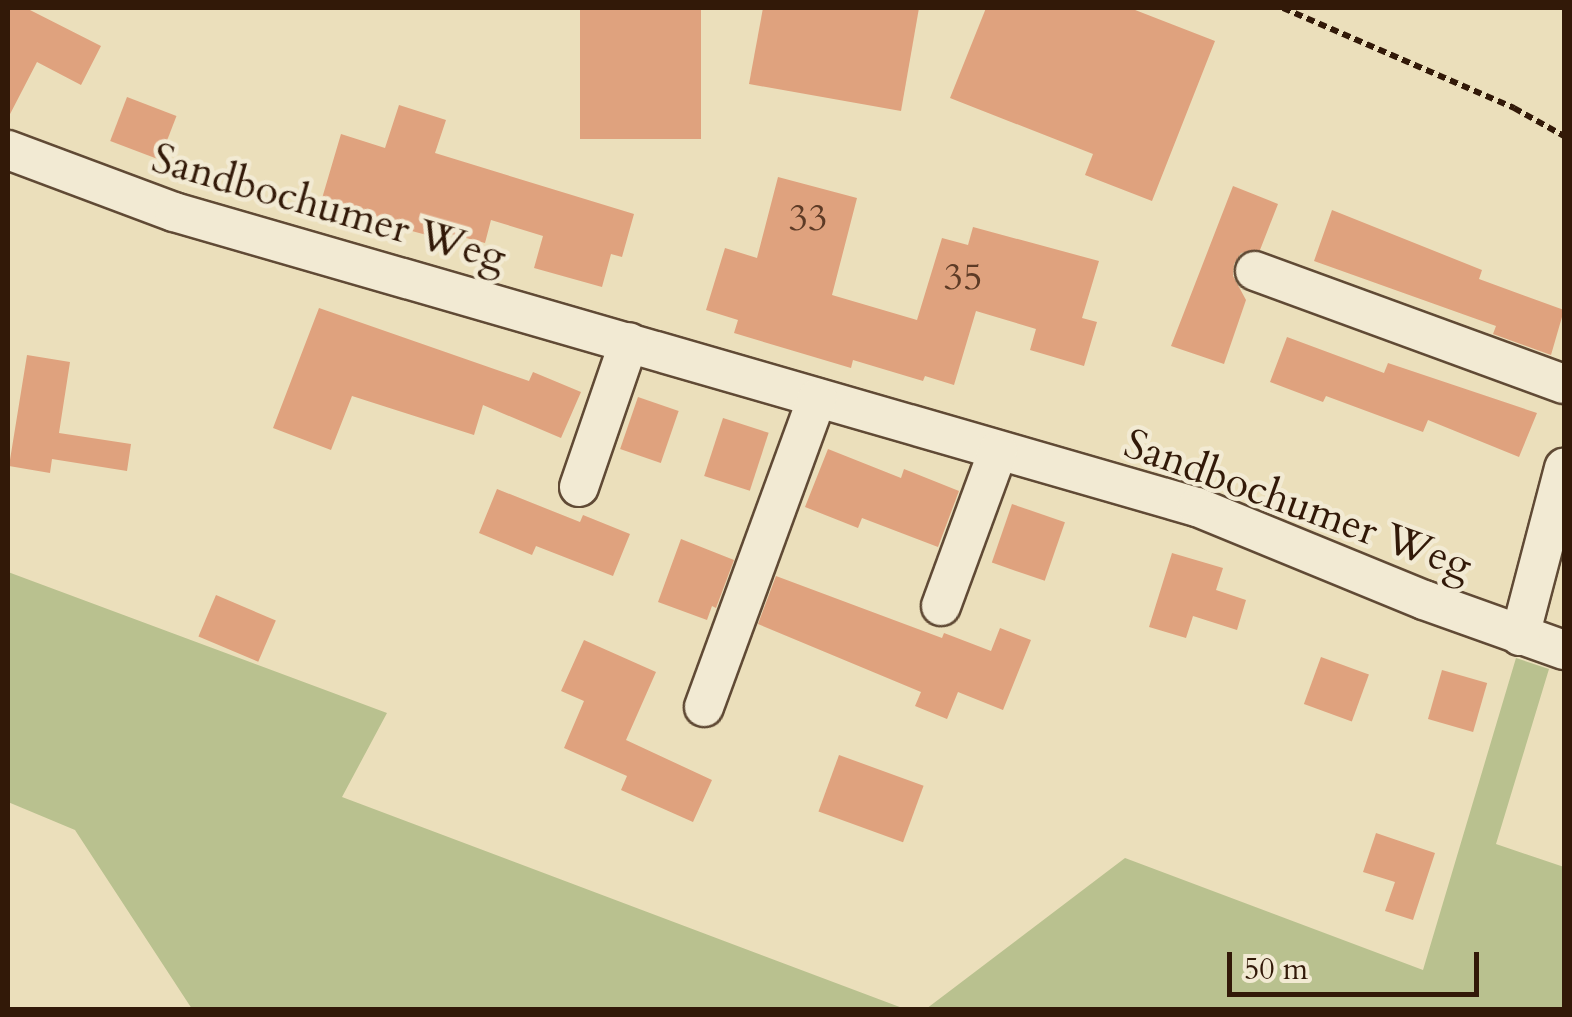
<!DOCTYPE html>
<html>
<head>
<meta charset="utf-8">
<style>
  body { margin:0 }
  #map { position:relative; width:1572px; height:1017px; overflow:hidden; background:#ebdfbb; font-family:Cardo,serif }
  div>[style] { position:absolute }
  .green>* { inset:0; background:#b9c18f }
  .building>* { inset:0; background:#dfa27e; transform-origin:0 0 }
  .path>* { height:6px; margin-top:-3px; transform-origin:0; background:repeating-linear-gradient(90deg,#321908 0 8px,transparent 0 13px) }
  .roads { filter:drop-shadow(2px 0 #604a35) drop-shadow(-2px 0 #604a35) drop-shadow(0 2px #604a35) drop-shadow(0 -2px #604a35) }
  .minor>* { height:38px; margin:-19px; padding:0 19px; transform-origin:19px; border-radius:19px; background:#f2ead3 }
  span { translate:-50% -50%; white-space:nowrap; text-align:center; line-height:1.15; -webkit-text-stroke:9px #f2ead3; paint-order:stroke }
  .number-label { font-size:38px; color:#5d3b26 }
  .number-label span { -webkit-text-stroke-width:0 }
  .street-label { font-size:42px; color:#321908 }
  .frame { position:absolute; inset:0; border:10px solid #321908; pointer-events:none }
  .scale { position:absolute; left:1227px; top:952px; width:252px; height:45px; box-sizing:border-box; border:5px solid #321908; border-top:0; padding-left:12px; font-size:30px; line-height:35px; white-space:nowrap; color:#321908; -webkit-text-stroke:8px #f2ead3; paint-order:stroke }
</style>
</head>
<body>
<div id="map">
  <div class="green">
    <i style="clip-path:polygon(8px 572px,387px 713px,342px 797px,905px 1009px,192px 1009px,75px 830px,8px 802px)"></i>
    <i style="clip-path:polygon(1516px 658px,1549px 669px,1496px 844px,1564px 867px,1564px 1009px,926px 1009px,1125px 858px,1423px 970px)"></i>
  </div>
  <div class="building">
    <i style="clip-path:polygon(8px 8px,26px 8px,101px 46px,81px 85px,37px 62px,8px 118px)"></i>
    <i style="left:580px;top:8px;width:121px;height:131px"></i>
    <i style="clip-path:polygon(763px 8px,919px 8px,901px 111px,749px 84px)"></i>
    <i style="clip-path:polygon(986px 8px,1130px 8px,1215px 41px,1152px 201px,1085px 175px,1093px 154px,950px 98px)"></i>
    <i style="left:127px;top:97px;width:53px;height:47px;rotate:21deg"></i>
    <i style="clip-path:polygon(399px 105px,446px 120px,435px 153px,634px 214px,622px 257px,611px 254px,602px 287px,534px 268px,543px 236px,491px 220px,485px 243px,451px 234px,449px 241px,382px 223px,380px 230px,318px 212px,341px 134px,385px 148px)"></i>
    <i style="clip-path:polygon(778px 177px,857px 198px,832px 295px,917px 320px,942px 238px,968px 245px,973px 227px,1099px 261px,1082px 318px,1097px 322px,1084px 366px,1030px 350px,1036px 329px,976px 311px,954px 385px,925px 376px,923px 381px,853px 360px,851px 368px,734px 333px,738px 320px,706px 310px,725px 248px,757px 258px)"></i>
    <i style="clip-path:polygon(1233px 186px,1278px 204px,1260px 250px,1241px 253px,1234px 264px,1233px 276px,1246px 300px,1224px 364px,1171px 346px)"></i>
    <i style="clip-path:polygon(1332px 210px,1482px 270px,1479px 279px,1564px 310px,1551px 355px,1493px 334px,1496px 326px,1314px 261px)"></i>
    <i style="clip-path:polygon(319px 308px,529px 381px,533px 372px,581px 392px,561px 438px,483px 405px,474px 435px,352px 396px,331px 450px,273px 428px)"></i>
    <i style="clip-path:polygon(1287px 337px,1384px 373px,1388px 363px,1537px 413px,1519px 457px,1428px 420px,1423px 432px,1326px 396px,1323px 402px,1270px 382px)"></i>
    <i style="clip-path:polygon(27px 355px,70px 362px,59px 433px,131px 444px,127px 471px,52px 459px,50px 473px,9px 466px)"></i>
    <i style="left:638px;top:397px;width:43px;height:55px;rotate:19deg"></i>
    <i style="left:723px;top:418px;width:48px;height:61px;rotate:18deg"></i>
    <i style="clip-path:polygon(828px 449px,901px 478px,904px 469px,959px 491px,938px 547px,862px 518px,858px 528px,805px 507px)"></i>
    <i style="clip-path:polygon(497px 489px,580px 522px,583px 515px,630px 534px,613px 576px,536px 546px,532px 555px,479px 533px)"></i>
    <i style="left:1012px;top:504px;width:56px;height:62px;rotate:19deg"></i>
    <i style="clip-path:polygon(681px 539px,734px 560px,716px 608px,712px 606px,707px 620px,658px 602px)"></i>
    <i style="clip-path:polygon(1172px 553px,1223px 568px,1216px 590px,1246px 600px,1237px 630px,1193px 616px,1186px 638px,1149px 627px)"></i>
    <i style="clip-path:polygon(776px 576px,942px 638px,944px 633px,991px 651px,1000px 628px,1031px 640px,1003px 710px,958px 692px,947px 719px,915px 706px,921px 692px,758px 624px)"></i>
    <i style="left:216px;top:595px;width:65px;height:45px;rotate:23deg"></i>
    <i style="clip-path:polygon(584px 640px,656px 672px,626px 740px,712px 780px,693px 822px,621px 790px,627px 776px,564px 748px,584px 701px,561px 691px)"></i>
    <i style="left:1321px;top:657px;width:51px;height:50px;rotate:20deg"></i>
    <i style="left:1442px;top:670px;width:47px;height:51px;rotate:16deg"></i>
    <i style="left:839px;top:755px;width:90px;height:60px;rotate:20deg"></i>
    <i style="clip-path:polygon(1376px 833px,1435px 853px,1413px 920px,1385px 911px,1395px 882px,1363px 872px)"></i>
  </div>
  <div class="path">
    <i style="left:1283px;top:8px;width:252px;rotate:23.4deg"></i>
    <i style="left:1514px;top:108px;width:57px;rotate:29.2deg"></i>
  </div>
  <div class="roads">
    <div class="minor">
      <i style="left:8px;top:150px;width:177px;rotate:20.5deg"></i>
      <i style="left:174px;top:212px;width:1065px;rotate:16.09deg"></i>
      <i style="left:1197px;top:507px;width:245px;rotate:22.3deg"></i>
      <i style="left:1424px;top:600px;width:149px;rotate:19.7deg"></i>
      <i style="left:1255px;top:271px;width:329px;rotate:20.1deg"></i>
      <i style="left:579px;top:487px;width:153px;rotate:-71deg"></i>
      <i style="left:941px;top:606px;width:165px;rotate:-69.8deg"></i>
      <i style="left:1520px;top:636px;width:174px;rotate:-75.3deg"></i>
      <i style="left:704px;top:707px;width:329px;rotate:-69.9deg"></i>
    </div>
  </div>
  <div class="number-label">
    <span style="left:808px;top:219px">33</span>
    <span style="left:963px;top:278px">35</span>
  </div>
  <div class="street-label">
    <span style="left:329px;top:208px;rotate:16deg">Sandbochumer Weg</span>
    <span style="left:1298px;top:505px;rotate:20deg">Sandbochumer Weg</span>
  </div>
  <div class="frame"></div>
  <div class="scale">50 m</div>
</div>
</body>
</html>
